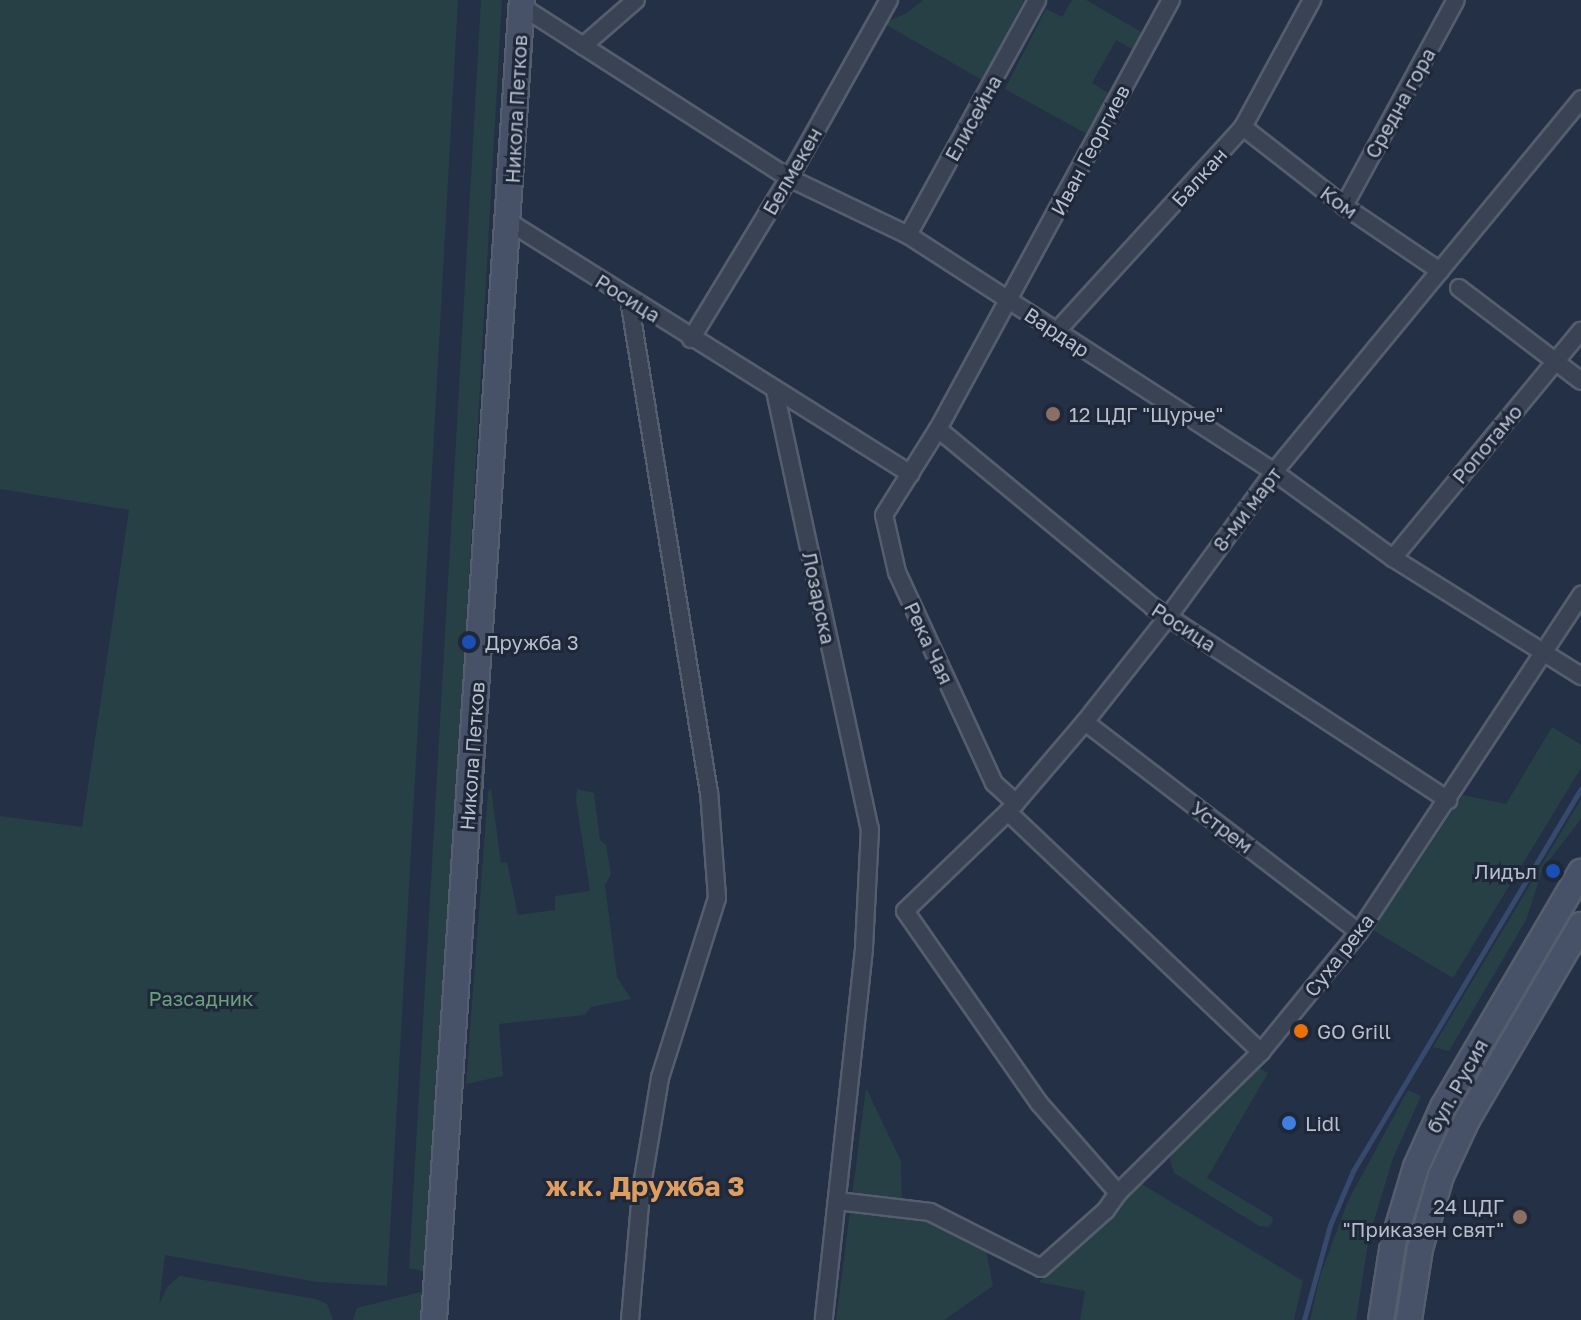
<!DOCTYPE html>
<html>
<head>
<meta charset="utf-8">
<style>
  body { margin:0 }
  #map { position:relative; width:1581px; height:1320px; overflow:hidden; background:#243045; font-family:"Golos Text",sans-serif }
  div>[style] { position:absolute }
  .green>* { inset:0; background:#274045 }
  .stream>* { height:5px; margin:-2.5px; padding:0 2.5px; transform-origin:2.5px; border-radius:2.5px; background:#374a6d }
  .roads { filter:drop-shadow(2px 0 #555e6e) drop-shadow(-2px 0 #555e6e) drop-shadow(0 2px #555e6e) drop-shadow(0 -2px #555e6e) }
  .street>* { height:16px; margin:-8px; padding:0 8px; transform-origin:8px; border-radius:8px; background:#394354 }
  .secondary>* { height:24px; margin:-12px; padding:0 12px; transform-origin:12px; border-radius:12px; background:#475167 }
  .dots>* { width:22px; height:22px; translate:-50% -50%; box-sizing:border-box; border:4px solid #1e2839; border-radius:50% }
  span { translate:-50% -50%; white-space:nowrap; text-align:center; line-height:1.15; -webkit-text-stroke:6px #1e2839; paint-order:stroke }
  .street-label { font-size:20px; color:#b7becd }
  .poi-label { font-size:20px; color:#b7becd }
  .left { translate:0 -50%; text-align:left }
  .right { translate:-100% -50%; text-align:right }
  .park-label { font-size:20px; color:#6ca07b }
  .district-label { font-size:28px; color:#df9e60; font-weight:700 }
</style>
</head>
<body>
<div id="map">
  <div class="green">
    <i style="clip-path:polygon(0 0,458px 0,387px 1286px,317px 1282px,165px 1255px,159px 1305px,167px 1287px,180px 1276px,316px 1299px,327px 1304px,333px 1320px,0 1320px,0 816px,82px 827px,129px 510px,0 489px)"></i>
    <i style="clip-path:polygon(481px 0,502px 0,430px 1266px,424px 1272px,409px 1268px)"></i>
    <i style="clip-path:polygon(923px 0,1024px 0,982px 80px,883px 23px,907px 13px)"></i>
    <i style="clip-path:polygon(1072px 0,1086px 0,1143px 33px,1134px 50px,1116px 40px,1092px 83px,1110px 94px,1087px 134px,1005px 89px,1046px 9px,1062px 17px)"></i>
    <i style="clip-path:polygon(1552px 727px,1581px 745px,1581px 768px,1453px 978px,1373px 930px,1463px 795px,1506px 804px)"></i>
    <i style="clip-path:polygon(491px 788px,501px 863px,507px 862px,518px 915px,555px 910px,555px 896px,590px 891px,576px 800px,577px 789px,594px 793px,600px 840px,606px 845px,611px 874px,605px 885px,617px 977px,631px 999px,591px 1007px,585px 1015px,499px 1024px,503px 1076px,466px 1084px,488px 791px)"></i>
    <i style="clip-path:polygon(1581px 799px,1581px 819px,1543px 868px,1526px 920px,1449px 1051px,1433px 1047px)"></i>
    <i style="clip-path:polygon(1259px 1068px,1268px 1073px,1207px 1178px,1272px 1217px,1273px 1222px,1268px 1227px,1259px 1226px,1174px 1173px,1170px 1160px,1172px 1153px)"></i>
    <i style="clip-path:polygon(866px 1088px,901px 1161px,902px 1217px,938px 1222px,985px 1245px,993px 1286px,944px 1320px,836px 1320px)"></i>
    <i style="clip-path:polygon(1408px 1090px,1421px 1096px,1393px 1158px,1369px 1237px,1356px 1320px,1310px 1320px,1320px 1276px,1348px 1201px)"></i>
    <i style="clip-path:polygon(1140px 1183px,1303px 1281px,1294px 1320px,1080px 1320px,1085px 1291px,1039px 1282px)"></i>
    <i style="clip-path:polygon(425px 1291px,422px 1320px,353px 1320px,357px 1308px)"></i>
  </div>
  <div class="stream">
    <i style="left:1304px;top:1320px;width:98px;rotate:-74.7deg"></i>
    <i style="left:1330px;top:1225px;width:59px;rotate:-66.9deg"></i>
    <i style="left:1353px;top:1171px;width:445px;rotate:-59.2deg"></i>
  </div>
  <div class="roads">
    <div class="street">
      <i style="left:521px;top:6px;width:318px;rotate:32.7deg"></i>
      <i style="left:789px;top:178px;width:132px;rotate:25.6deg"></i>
      <i style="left:908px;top:235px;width:436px;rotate:32.9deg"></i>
      <i style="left:1274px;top:472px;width:147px;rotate:35.9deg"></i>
      <i style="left:1393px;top:558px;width:222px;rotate:32.1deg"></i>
      <i style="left:583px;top:46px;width:70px;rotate:-41deg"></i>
      <i style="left:1243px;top:127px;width:128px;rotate:38deg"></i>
      <i style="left:1344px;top:206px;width:116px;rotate:34.1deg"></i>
      <i style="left:1344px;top:206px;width:234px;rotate:-61.5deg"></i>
      <i style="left:509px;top:222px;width:474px;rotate:32.1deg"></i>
      <i style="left:908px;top:235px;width:268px;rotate:-61.2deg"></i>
      <i style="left:1459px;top:288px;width:153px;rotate:37.3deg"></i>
      <i style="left:629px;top:299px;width:498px;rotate:80.8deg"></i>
      <i style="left:709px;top:791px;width:107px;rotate:85.7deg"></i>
      <i style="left:717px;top:898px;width:189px;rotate:107.6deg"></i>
      <i style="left:660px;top:1078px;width:116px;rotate:99.5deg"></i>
      <i style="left:641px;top:1192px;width:128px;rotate:94.9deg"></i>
      <i style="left:1056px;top:332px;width:277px;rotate:-47.6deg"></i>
      <i style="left:1243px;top:127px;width:145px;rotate:-61.5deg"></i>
      <i style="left:691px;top:339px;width:188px;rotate:-58.7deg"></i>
      <i style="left:789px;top:178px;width:204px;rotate:-60.7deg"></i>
      <i style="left:775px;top:391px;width:448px;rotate:77.8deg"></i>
      <i style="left:870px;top:829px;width:120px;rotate:92.9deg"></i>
      <i style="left:864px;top:949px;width:373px;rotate:96.2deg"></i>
      <i style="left:938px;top:429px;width:279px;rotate:39.6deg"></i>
      <i style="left:1153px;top:607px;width:353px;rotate:33.2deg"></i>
      <i style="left:1393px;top:558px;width:295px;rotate:-50.4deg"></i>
      <i style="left:1085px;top:722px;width:345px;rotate:37.5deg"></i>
      <i style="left:1016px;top:803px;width:30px;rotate:-138deg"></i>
      <i style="left:994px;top:783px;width:232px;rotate:-114.7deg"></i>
      <i style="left:897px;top:572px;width:58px;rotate:-102.8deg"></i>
      <i style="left:884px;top:515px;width:102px;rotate:-57.9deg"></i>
      <i style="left:938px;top:429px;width:488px;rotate:-61.5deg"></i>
      <i style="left:1008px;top:812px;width:349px;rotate:43.5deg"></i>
      <i style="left:1118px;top:1193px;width:120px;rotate:-131.3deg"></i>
      <i style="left:1039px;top:1103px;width:234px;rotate:-124.9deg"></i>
      <i style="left:905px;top:911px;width:143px;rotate:-43.9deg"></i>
      <i style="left:1008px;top:812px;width:118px;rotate:-49.5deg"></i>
      <i style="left:1085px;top:722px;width:134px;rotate:-51.7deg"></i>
      <i style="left:1168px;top:617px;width:180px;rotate:-53.8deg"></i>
      <i style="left:1274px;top:472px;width:483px;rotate:-50.5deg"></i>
      <i style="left:837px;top:1201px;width:94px;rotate:6.7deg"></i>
      <i style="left:930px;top:1212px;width:124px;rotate:26.8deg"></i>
      <i style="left:1041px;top:1268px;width:87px;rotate:-41.7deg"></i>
      <i style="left:1106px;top:1210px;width:21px;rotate:-55deg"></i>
      <i style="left:1118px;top:1193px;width:201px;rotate:-44.6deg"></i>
      <i style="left:1261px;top:1052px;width:155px;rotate:-50.8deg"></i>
      <i style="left:1359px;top:932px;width:404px;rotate:-56.6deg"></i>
    </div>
    <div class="secondary">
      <i style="left:434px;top:1320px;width:1323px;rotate:-86.19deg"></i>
      <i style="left:1381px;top:1320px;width:78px;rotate:-81.1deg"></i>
      <i style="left:1393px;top:1243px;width:79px;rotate:-73.2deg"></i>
      <i style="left:1416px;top:1167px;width:66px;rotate:-65.8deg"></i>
      <i style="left:1443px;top:1107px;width:273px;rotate:-59.6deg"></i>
      <i style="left:1409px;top:1320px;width:72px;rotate:-81.2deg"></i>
      <i style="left:1420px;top:1249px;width:76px;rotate:-74deg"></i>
      <i style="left:1441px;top:1176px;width:62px;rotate:-65.1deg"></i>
      <i style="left:1467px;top:1120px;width:226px;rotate:-59.7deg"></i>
    </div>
  </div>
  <div class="dots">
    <i style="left:1053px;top:414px;background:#8d6e63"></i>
    <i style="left:469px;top:642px;background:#1a4fb4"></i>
    <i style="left:1553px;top:871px;background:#1a4fb4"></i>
    <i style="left:1301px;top:1031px;background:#e8710a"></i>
    <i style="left:1289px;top:1123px;background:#3f7fe0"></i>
    <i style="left:1520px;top:1217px;background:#8d6e63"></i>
  </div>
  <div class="street-label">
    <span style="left:1400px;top:103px;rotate:-61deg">Средна гора</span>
    <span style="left:516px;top:109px;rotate:-87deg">Никола Петков</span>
    <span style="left:973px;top:118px;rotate:-61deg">Елисейна</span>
    <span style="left:1090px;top:150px;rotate:-62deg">Иван Георгиев</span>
    <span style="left:792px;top:171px;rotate:-60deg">Белмекен</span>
    <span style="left:1199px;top:177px;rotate:-48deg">Балкан</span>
    <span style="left:1339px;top:202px;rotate:36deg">Ком</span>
    <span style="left:628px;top:298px;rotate:32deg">Росица</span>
    <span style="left:1057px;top:332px;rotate:33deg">Вардар</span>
    <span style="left:1487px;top:444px;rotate:-50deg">Ропотамо</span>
    <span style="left:1247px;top:509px;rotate:-53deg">8-ми март</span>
    <span style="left:819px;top:598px;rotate:78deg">Лозарска</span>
    <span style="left:1184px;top:627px;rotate:33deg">Росица</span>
    <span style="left:929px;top:643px;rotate:65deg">Река Чая</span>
    <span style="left:472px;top:756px;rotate:-86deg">Никола Петков</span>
    <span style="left:1222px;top:827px;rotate:37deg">Устрем</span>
    <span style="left:1339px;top:955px;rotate:-52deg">Суха река</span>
    <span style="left:1457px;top:1086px;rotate:-61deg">бул. Русия</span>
  </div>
  <div class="poi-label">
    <span class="left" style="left:1069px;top:414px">12 ЦДГ "Щурче"</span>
    <span class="left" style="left:485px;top:642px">Дружба 3</span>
    <span class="right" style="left:1537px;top:871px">Лидъл</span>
    <span class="left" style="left:1317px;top:1031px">GO Grill</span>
    <span class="left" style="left:1305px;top:1123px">Lidl</span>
    <span class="right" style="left:1504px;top:1218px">24 ЦДГ<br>"Приказен свят"</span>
  </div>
  <div class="park-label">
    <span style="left:201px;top:998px">Разсадник</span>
  </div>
  <div class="district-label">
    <span style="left:645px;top:1186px">ж.к. Дружба 3</span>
  </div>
</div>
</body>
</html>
